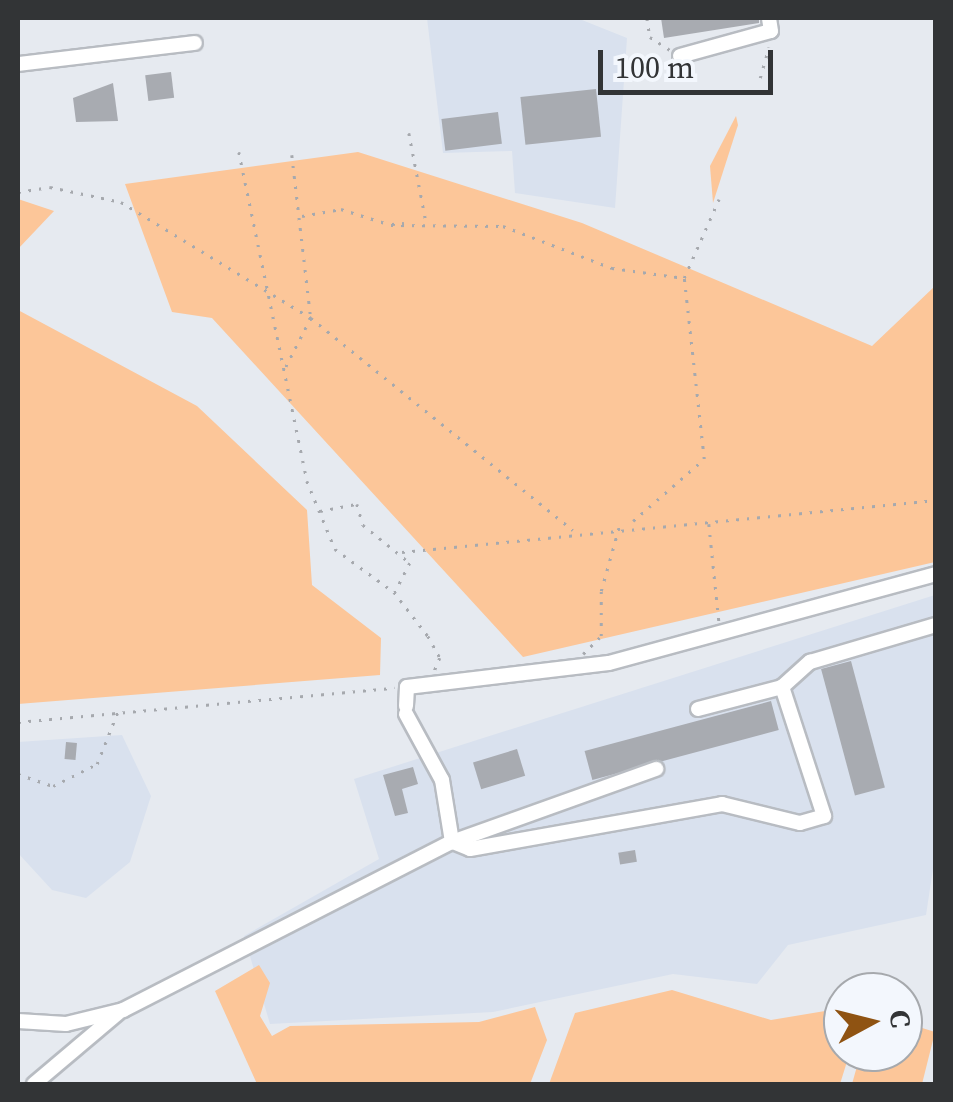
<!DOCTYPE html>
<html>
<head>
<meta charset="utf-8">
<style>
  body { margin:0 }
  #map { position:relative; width:953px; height:1102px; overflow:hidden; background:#e6eaf0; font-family:"Source Serif 4",serif }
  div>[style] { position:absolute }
  .built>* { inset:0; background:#d9e1ee }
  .green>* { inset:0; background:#fcc699 }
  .building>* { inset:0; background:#a8abb1; transform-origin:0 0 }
  .path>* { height:2.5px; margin-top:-1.25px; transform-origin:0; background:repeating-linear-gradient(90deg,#a6a9ae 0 2.5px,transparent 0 10.5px) }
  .roads { filter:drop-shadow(2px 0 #b8bcc2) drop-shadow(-2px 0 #b8bcc2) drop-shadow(0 2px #b8bcc2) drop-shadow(0 -2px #b8bcc2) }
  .minor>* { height:14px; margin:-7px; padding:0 7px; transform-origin:7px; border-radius:7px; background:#fff }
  span { translate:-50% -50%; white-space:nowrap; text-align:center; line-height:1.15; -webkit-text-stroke:8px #f3f7fd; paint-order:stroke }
  .frame { position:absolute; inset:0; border:20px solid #323436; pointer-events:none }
  .north { position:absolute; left:823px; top:972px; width:100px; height:100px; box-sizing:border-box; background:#f3f7fd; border:2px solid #a6a9ad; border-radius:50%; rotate:83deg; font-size:28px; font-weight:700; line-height:40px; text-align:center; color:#323436 }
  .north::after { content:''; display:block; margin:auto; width:35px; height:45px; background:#8f5312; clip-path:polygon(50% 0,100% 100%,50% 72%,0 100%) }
  .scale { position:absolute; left:598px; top:50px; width:175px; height:45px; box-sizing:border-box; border:5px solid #323436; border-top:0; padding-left:12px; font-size:30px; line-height:35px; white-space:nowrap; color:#323436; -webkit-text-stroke:8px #f3f7fd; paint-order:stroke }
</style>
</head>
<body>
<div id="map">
  <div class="built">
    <i style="clip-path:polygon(427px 18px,577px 18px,627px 38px,615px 208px,515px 193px,512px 151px,443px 153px)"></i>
    <i style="clip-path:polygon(935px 595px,936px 849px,926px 915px,788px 945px,757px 984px,673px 974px,493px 1012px,270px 1024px,244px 936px,379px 859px,354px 779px)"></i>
    <i style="clip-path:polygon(122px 735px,151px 796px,130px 862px,86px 898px,52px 890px,18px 853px,18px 742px)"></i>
  </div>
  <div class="green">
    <i style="clip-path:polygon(736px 116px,738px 125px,713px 203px,710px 166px)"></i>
    <i style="clip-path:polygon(358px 152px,582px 223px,872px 346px,935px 286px,935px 562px,523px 657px,212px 318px,172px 312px,125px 184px)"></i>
    <i style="clip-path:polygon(18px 199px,54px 211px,18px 249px)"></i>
    <i style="clip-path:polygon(18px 310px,197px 406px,307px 510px,312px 585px,381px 638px,380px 675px,18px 704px)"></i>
    <i style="clip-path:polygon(259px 965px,270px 983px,260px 1016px,272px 1036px,290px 1026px,479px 1022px,535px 1007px,547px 1040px,530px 1084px,257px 1084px,215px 991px)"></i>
    <i style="clip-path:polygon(672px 990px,771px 1020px,843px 1008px,850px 1052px,840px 1084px,549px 1084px,575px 1013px)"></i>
    <i style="clip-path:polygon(903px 1022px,935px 1032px,922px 1084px,852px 1084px,861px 1052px,903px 1052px)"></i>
  </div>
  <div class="building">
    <i style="clip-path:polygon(661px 18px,759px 18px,759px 23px,664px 38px)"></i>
    <i style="left:171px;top:72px;width:26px;height:26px;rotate:83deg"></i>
    <i style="clip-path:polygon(113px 83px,118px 121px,76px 122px,73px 98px)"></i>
    <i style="left:596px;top:89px;width:48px;height:76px;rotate:84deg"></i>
    <i style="left:498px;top:112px;width:32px;height:57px;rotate:83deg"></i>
    <i style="left:851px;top:661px;width:131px;height:31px;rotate:75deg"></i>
    <i style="left:771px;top:701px;width:30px;height:193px;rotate:75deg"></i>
    <i style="left:66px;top:742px;width:11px;height:17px;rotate:5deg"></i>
    <i style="left:517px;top:749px;width:28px;height:46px;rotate:73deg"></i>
    <i style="clip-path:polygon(413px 767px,418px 784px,402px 789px,408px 813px,395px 816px,383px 775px)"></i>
    <i style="left:635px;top:850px;width:12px;height:17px;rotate:81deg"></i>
  </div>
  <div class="path">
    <i style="left:647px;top:18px;width:19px;rotate:81deg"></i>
    <i style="left:650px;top:37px;width:24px;rotate:33deg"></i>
    <i style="left:760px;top:78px;width:32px;rotate:-74deg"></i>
    <i style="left:409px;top:133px;width:90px;rotate:79.1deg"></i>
    <i style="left:239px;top:152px;width:336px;rotate:78.3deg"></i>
    <i style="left:307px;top:481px;width:74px;rotate:67.6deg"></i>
    <i style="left:335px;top:549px;width:73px;rotate:36.1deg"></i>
    <i style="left:394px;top:592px;width:56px;rotate:52.3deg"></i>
    <i style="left:428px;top:636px;width:25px;rotate:61deg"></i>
    <i style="left:440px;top:658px;width:15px;rotate:113deg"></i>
    <i style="left:292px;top:155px;width:164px;rotate:83.4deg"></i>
    <i style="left:311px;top:318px;width:337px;rotate:39deg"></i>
    <i style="left:18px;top:192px;width:32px;rotate:-9deg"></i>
    <i style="left:50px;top:187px;width:73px;rotate:11.9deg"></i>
    <i style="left:121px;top:202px;width:223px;rotate:31.4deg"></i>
    <i style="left:311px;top:318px;width:55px;rotate:117deg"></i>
    <i style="left:302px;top:216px;width:40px;rotate:-10deg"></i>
    <i style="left:341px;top:209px;width:52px;rotate:17.7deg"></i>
    <i style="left:391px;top:225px;width:112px;rotate:0.5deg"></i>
    <i style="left:503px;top:226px;width:117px;rotate:21.1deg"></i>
    <i style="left:612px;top:268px;width:73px;rotate:7.9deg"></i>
    <i style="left:392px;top:224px;width:12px;rotate:-5deg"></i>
    <i style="left:320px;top:511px;width:38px;rotate:-11deg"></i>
    <i style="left:357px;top:504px;width:22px;rotate:74deg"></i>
    <i style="left:363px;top:525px;width:60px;rotate:39deg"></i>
    <i style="left:410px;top:563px;width:33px;rotate:117deg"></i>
    <i style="left:633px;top:521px;width:94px;rotate:-41.1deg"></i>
    <i style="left:704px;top:459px;width:182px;rotate:-96.3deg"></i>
    <i style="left:684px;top:278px;width:86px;rotate:-66.1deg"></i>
    <i style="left:709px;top:524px;width:98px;rotate:84.1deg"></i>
    <i style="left:402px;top:552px;width:537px;rotate:-5.56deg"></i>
    <i style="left:583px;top:654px;width:25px;rotate:-45deg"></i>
    <i style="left:601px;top:636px;width:45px;rotate:-90deg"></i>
    <i style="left:601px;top:591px;width:66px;rotate:-74.3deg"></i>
    <i style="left:18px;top:722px;width:378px;rotate:-5.2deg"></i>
    <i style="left:18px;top:774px;width:37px;rotate:19deg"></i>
    <i style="left:53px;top:786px;width:49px;rotate:-26.6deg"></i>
    <i style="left:97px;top:764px;width:57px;rotate:-68.4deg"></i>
  </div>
  <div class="roads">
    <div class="minor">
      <i style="left:680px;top:56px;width:94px;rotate:-15.4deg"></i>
      <i style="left:771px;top:31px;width:13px;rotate:-99deg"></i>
      <i style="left:18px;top:64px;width:178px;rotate:-6.8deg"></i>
      <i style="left:406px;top:706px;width:19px;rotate:-87deg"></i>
      <i style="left:407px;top:687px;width:203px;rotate:-6.8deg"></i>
      <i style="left:609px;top:663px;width:339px;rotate:-15.2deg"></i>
      <i style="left:698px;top:709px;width:87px;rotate:-14.7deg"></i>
      <i style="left:782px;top:687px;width:38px;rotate:-42deg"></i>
      <i style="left:810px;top:662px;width:131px;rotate:-16.4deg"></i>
      <i style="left:406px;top:714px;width:75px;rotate:61.4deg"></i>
      <i style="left:442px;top:780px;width:63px;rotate:80.8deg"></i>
      <i style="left:453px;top:842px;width:18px;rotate:22deg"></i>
      <i style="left:470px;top:849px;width:256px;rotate:-10.1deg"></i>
      <i style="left:722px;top:804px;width:80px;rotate:13.7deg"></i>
      <i style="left:800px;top:823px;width:25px;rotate:-16deg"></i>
      <i style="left:824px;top:816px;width:136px;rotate:-108deg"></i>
      <i style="left:18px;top:1021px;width:48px;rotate:3.6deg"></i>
      <i style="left:66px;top:1024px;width:59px;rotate:-13.8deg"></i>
      <i style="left:123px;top:1010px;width:369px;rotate:-27.1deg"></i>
      <i style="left:452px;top:842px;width:217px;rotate:-19.7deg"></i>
      <i style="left:34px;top:1084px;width:110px;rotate:-40.2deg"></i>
    </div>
  </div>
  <div class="frame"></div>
  <div class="north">С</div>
  <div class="scale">100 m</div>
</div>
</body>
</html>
